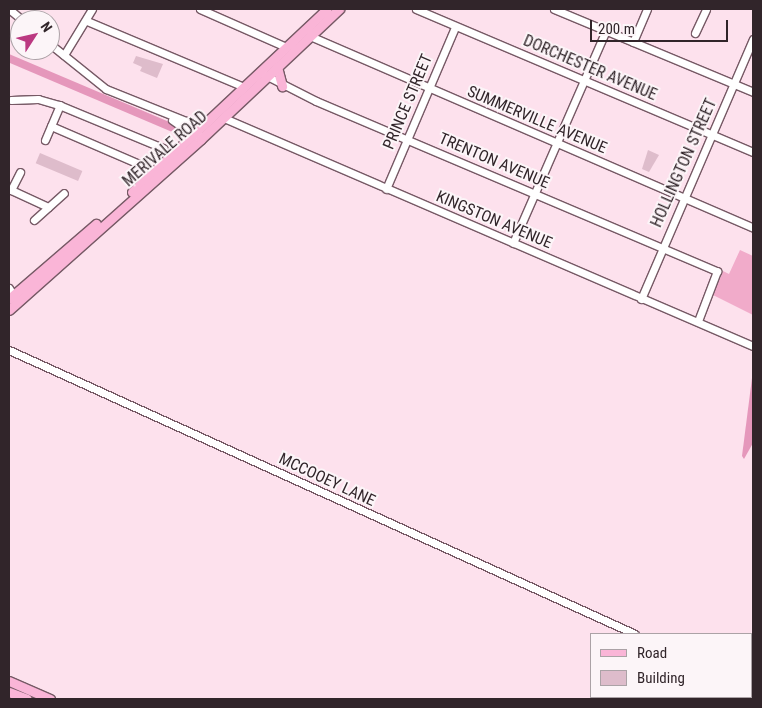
<!DOCTYPE html>
<html>
<head>
<meta charset="utf-8">
<style>
  body { margin:0 }
  #map { position:relative; width:762px; height:708px; overflow:hidden; background:#fde1ed; font-family:"Roboto Condensed",sans-serif }
  div>[style] { position:absolute }
  .green>* { inset:0; background:#f1abca }
  .forest>* { inset:0; background:#e597bb; transform-origin:0 0 }
  .building>* { inset:0; background:#debccb; transform-origin:0 0 }
  .roads { filter:drop-shadow(1px 0 #765965) drop-shadow(-1px 0 #765965) drop-shadow(0 1px #765965) drop-shadow(0 -1px #765965) }
  .minor>* { height:7px; margin:-3.5px; padding:0 3.5px; transform-origin:3.5px; border-radius:3.5px; background:#fff }
  .major>* { height:9px; margin:-4.5px; padding:0 4.5px; transform-origin:4.5px; border-radius:4.5px; background:#fab5d7 }
  span { translate:-50% -50%; white-space:nowrap; text-align:center; line-height:1.15; -webkit-text-stroke:4px #fcf5f8; paint-order:stroke }
  .street-label { font-size:16px; color:#31252a }
  .frame { position:absolute; inset:0; border:10px solid #31252a; pointer-events:none }
  .legend { position:absolute; left:590px; top:633px; width:162px; height:65px; box-sizing:border-box; background:#fcf5f8; border:1px solid #aba2a6; margin:0; padding:6px 9px; list-style:none; font-size:15px; color:#31252a }
  .legend li { display:flex; align-items:center; gap:10px; height:25px }
  .legend b { width:25px; border:1px solid #aba2a6 }
  .north { position:absolute; left:10px; top:10px; width:50px; height:50px; box-sizing:border-box; background:#fcf5f8; border:1px solid #aba2a6; border-radius:50%; rotate:55deg; font-size:14px; font-weight:700; line-height:20px; text-align:center; color:#31252a }
  .north::after { content:''; display:block; margin:auto; width:18px; height:22px; background:#bb3981; clip-path:polygon(50% 0,100% 100%,50% 72%,0 100%) }
  .scale { position:absolute; left:590px; top:20px; width:138px; height:22px; box-sizing:border-box; border:2px solid #31252a; border-top:0; padding-left:6px; font-size:15px; line-height:18px; white-space:nowrap; color:#31252a; -webkit-text-stroke:4px #fcf5f8; paint-order:stroke }
</style>
</head>
<body>
<div id="map">
  <div class="green">
    <i style="clip-path:polygon(740px 250px,753px 256px,753px 315px,713px 295px,723px 271px,729px 274px)"></i>
  </div>
  <div class="forest">
    <i style="left:9px;top:54px;width:189px;height:8px;rotate:23deg"></i>
    <i style="clip-path:polygon(752px 378px,753px 443px,744px 459px,742px 456px)"></i>
  </div>
  <div class="building">
    <i style="clip-path:polygon(136px 56px,163px 64px,157px 78px,140px 71px,142px 67px,133px 63px)"></i>
    <i style="clip-path:polygon(648px 150px,659px 155px,649px 172px,642px 169px)"></i>
    <i style="left:40px;top:153px;width:46px;height:11px;rotate:23deg"></i>
  </div>
  <div class="roads">
    <div class="minor">
      <i style="left:9px;top:9px;width:17px;rotate:40deg"></i>
      <i style="left:200px;top:9px;width:94px;rotate:23.8deg"></i>
      <i style="left:416px;top:9px;width:366px;rotate:23deg"></i>
      <i style="left:554px;top:9px;width:216px;rotate:22.6deg"></i>
      <i style="left:87px;top:21px;width:170px;rotate:22.8deg"></i>
      <i style="left:695px;top:33px;width:26px;rotate:-65deg"></i>
      <i style="left:310px;top:36px;width:483px;rotate:23.4deg"></i>
      <i style="left:633px;top:42px;width:36px;rotate:-67deg"></i>
      <i style="left:50px;top:44px;width:72px;rotate:38.8deg"></i>
      <i style="left:106px;top:89px;width:86px;rotate:21.8deg"></i>
      <i style="left:186px;top:121px;width:18px;rotate:45deg"></i>
      <i style="left:64px;top:55px;width:54px;rotate:-58.7deg"></i>
      <i style="left:265px;top:75px;width:57px;rotate:27deg"></i>
      <i style="left:316px;top:101px;width:436px;rotate:23deg"></i>
      <i style="left:717px;top:271px;width:53px;rotate:110.8deg"></i>
      <i style="left:11px;top:100px;width:27px;rotate:-2deg"></i>
      <i style="left:38px;top:99px;width:22px;rotate:16deg"></i>
      <i style="left:59px;top:105px;width:113px;rotate:22.5deg"></i>
      <i style="left:224px;top:118px;width:576px;rotate:23.32deg"></i>
      <i style="left:172px;top:120px;width:29px;rotate:35deg"></i>
      <i style="left:51px;top:126px;width:101px;rotate:23.3deg"></i>
      <i style="left:45px;top:140px;width:38px;rotate:-67deg"></i>
      <i style="left:9px;top:189px;width:43px;rotate:24.8deg"></i>
      <i style="left:386px;top:189px;width:176px;rotate:-66.9deg"></i>
      <i style="left:11px;top:190px;width:20px;rotate:-63deg"></i>
      <i style="left:34px;top:220px;width:40px;rotate:-42deg"></i>
      <i style="left:513px;top:243px;width:230px;rotate:-66.4deg"></i>
      <i style="left:9px;top:288px;width:13px;rotate:58deg"></i>
      <i style="left:641px;top:299px;width:283px;rotate:-66.7deg"></i>
      <i style="left:9px;top:350px;width:687px;rotate:24.4deg"></i>
      <i style="left:751px;top:686px;width:2px;rotate:27deg"></i>
    </div>
    <div class="major">
      <i style="left:277px;top:67px;width:20px;rotate:75deg"></i>
      <i style="left:132px;top:192px;width:267px;rotate:-43.2deg"></i>
      <i style="left:9px;top:299px;width:115px;rotate:-40.8deg"></i>
      <i style="left:9px;top:310px;width:257px;rotate:-41.7deg"></i>
      <i style="left:201px;top:139px;width:190px;rotate:-43.3deg"></i>
      <i style="left:751px;top:654px;width:4px;rotate:-63deg"></i>
      <i style="left:9px;top:681px;width:45px;rotate:23.7deg"></i>
      <i style="left:9px;top:692px;width:19px;rotate:21deg"></i>
      <i style="left:722px;top:699px;width:2px;rotate:-63deg"></i>
    </div>
  </div>
  <div class="street-label">
    <span style="left:590px;top:68px;rotate:23deg">DORCHESTER AVENUE</span>
    <span style="left:408px;top:102px;rotate:-67deg">PRINCE STREET</span>
    <span style="left:537px;top:120px;rotate:23deg">SUMMERVILLE AVENUE</span>
    <span style="left:165px;top:149px;rotate:-41deg">MERIVALE ROAD</span>
    <span style="left:494px;top:161px;rotate:23deg">TRENTON AVENUE</span>
    <span style="left:684px;top:163px;rotate:-66deg">HOLLINGTON STREET</span>
    <span style="left:494px;top:220px;rotate:23deg">KINGSTON AVENUE</span>
    <span style="left:327px;top:480px;rotate:25deg">MCCOOEY LANE</span>
  </div>
  <div class="frame"></div>
  <ul class="legend">
  <li><b style="height:6px;background:#fab5d7"></b>Road</li>
  <li><b style="height:14px;background:#debccb"></b>Building</li>
  </ul>
  <div class="north">N</div>
  <div class="scale">200 m</div>
</div>
</body>
</html>
